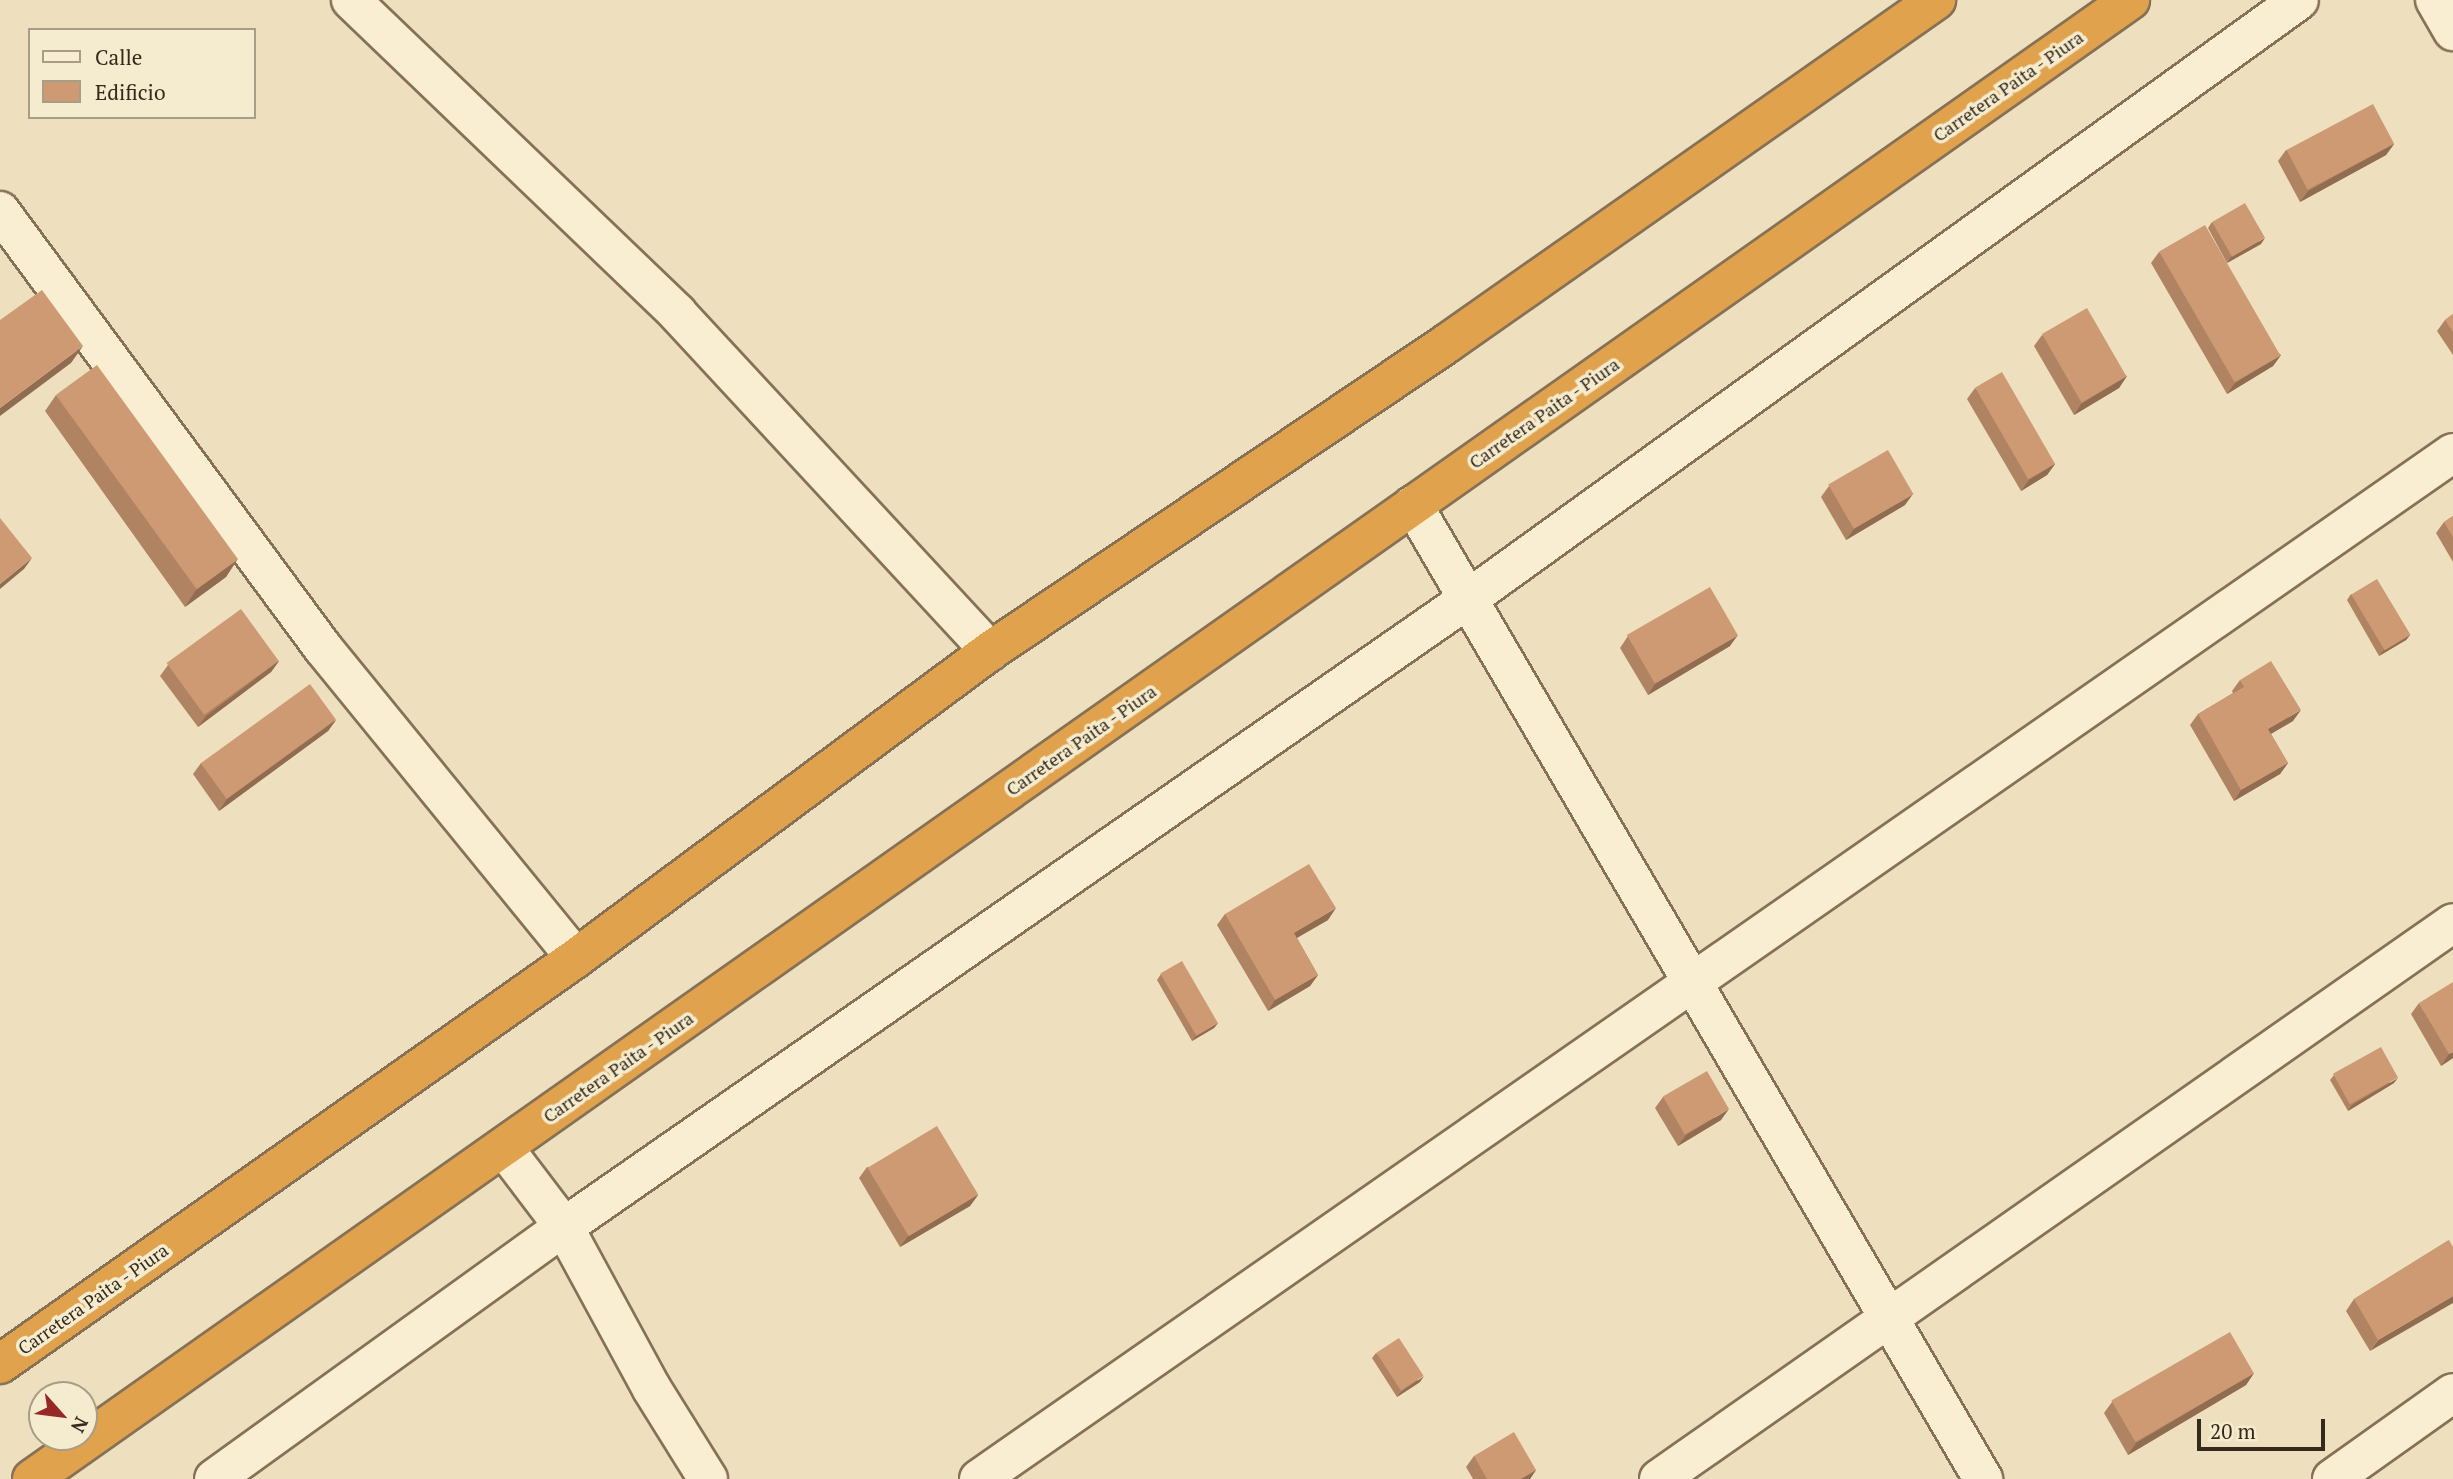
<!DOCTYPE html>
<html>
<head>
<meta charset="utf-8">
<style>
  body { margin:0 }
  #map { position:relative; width:2453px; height:1479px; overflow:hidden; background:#eee0be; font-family:"PT Serif",serif }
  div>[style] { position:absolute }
  .roads { filter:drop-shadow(2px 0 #867157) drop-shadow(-2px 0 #867157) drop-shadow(0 2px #867157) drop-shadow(0 -2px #867157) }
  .minor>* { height:38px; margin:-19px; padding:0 19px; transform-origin:19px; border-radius:19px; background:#f9eed1 }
  .highway>* { height:38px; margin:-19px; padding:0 19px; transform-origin:19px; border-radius:19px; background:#e0a24c }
  .wall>* { inset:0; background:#b08463 }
  .shaded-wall>* { inset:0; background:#906c50 }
  .building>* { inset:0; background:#cd9a73; transform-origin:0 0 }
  span { translate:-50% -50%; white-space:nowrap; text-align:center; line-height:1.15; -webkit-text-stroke:7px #f5ebce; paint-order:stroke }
  .street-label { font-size:18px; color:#35291c }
  .legend { position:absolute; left:28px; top:28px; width:228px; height:91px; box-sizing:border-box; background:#f5ebce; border:2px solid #a89d87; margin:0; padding:9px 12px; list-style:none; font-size:21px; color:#35291c }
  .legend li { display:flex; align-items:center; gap:14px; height:35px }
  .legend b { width:35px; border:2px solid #a89d87 }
  .north { position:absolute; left:28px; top:1381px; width:70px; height:70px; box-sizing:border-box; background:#f5ebce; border:2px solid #a89d87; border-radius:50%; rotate:118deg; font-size:19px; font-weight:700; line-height:28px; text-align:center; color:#35291c }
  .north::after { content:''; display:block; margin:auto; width:24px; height:32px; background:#962826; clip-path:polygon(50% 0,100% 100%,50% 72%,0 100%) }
  .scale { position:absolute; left:2197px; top:1419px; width:128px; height:32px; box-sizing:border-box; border:4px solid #35291c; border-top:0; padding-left:9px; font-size:21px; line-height:24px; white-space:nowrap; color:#35291c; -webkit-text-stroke:5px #f5ebce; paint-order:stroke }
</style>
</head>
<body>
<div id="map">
  <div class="roads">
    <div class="minor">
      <i style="left:351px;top:0;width:452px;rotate:43.8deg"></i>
      <i style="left:677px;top:313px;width:461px;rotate:47.2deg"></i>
      <i style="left:2435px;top:0;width:36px;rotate:60deg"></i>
      <i style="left:0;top:211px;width:543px;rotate:53.53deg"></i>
      <i style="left:323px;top:648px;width:400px;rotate:50.8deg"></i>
      <i style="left:1413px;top:505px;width:1129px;rotate:59.66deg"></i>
      <i style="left:504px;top:1148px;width:99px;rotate:52.8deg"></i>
      <i style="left:564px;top:1227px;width:184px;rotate:61.5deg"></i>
      <i style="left:652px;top:1389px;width:106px;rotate:58.1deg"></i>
      <i style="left:214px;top:1479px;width:431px;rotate:-35.8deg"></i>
      <i style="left:564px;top:1227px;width:1101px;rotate:-34.79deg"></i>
      <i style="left:1468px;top:599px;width:1024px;rotate:-35.78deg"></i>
      <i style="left:979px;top:1479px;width:1796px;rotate:-34.84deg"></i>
      <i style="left:1659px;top:1479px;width:969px;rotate:-35deg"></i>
      <i style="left:2332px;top:1479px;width:148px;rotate:-35.4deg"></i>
    </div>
    <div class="highway">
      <i style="left:0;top:1364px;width:705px;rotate:-35.18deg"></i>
      <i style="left:576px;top:958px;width:515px;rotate:-36.56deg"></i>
      <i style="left:990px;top:651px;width:550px;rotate:-33.95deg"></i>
      <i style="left:1446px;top:344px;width:599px;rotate:-35.07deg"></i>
      <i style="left:32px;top:1479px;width:2567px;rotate:-35.18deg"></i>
    </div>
  </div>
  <div class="wall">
    <i style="clip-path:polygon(2394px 144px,2386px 155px,2300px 202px,2278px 161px,2286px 150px)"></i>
    <i style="clip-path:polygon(2212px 222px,2261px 244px,2227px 263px,2208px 228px)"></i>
    <i style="clip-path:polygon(2159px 252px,2281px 355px,2273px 366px,2227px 394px,2151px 263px)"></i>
    <i style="clip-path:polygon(2453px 314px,2453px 355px,2437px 331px,2445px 320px)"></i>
    <i style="clip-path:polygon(2042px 335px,2127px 376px,2119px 388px,2074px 415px,2034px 346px)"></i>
    <i style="clip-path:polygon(1975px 388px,2055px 464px,2047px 475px,2021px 491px,1967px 399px)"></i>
    <i style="clip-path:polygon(56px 395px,237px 560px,226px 577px,185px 607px,45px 411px)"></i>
    <i style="clip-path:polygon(1829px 486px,1905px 505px,1846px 540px,1821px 497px)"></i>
    <i style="clip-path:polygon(2453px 516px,2453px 562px,2436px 533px,2444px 522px)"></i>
    <i style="clip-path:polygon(2351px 594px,2410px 635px,2406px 640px,2379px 656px,2347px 600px)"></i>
    <i style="clip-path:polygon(1628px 636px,1730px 646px,1648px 695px,1620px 648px)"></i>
    <i style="clip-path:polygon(279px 661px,271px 672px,198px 727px,160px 676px,168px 665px)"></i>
    <i style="clip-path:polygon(2240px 680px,2293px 721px,2271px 734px,2288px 763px,2280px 774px,2234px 801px,2190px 725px,2198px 714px,2233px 693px,2232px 691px)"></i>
    <i style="clip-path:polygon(336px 720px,328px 731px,219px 811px,193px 774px,201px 763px)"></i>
    <i style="clip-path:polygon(1225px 914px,1328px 920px,1297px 938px,1318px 975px,1310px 986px,1268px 1011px,1217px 925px)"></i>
    <i style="clip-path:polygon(1161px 974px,1218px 1023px,1214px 1028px,1192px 1041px,1157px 980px)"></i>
    <i style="clip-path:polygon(2419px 1003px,2453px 1058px,2441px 1066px,2411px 1014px)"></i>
    <i style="clip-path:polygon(2334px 1075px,2394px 1083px,2348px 1111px,2330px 1080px)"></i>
    <i style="clip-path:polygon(1663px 1097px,1721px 1120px,1678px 1146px,1655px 1108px)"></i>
    <i style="clip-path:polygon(867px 1167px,978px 1195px,970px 1206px,900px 1247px,859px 1178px)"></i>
    <i style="clip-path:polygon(2449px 1240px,2370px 1351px,2346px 1311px,2354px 1299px)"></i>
    <i style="clip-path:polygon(1376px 1353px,1420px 1382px,1397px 1397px,1372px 1358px)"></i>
    <i style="clip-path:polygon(2254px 1373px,2246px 1385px,2128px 1455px,2104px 1413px,2112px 1402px)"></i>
    <i style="clip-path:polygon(1474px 1456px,1536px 1470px,1530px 1479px,1473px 1479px,1466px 1467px)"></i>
  </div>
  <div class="shaded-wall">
    <i style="clip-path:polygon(2394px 144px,2386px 155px,2300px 202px,2308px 191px)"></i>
    <i style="clip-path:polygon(2265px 238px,2261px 244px,2227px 263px,2231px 257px)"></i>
    <i style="clip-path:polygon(83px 346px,71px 363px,0 416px,0 408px)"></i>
    <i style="clip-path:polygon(2281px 355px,2273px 366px,2227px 394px,2235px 383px)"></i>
    <i style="clip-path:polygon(2127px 376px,2119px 388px,2074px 415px,2081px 404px)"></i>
    <i style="clip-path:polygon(2055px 464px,2047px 475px,2021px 491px,2029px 480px)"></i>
    <i style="clip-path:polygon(1913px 494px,1905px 505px,1846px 540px,1854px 529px)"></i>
    <i style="clip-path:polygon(32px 558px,24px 569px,0 589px,0 584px)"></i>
    <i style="clip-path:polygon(237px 560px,226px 577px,185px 607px,196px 590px)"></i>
    <i style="clip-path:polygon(1738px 635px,1730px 646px,1648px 695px,1655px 684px)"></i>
    <i style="clip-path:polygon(2410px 635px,2406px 640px,2379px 656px,2383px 651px)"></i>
    <i style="clip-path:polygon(279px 661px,271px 672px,198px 727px,206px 716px)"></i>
    <i style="clip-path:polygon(2301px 710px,2293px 721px,2260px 740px,2268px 729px)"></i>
    <i style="clip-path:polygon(336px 720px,328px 731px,219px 811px,227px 799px)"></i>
    <i style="clip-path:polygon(2288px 763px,2280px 774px,2234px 801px,2241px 790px)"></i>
    <i style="clip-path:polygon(1336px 908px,1328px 920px,1286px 944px,1294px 933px)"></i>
    <i style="clip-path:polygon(1318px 975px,1310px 986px,1268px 1011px,1275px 1000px)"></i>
    <i style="clip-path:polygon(1218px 1023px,1214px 1028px,1192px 1041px,1196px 1036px)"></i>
    <i style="clip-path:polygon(2453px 1052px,2453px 1058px,2441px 1066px,2449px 1054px)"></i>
    <i style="clip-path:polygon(2398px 1078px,2394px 1083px,2348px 1111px,2352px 1105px)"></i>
    <i style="clip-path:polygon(1729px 1109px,1721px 1120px,1678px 1146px,1686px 1135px)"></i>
    <i style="clip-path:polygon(978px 1195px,970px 1206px,900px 1247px,908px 1236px)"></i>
    <i style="clip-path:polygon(2453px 1296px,2453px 1303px,2370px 1351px,2378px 1340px)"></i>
    <i style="clip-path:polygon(2254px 1373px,2246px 1385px,2128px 1455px,2136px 1443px)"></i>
    <i style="clip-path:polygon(1424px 1376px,1420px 1382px,1397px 1397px,1401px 1392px)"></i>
    <i style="clip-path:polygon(1536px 1470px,1530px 1479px,1521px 1479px)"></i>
  </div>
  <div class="building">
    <i style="left:2373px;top:104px;width:45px;height:98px;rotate:62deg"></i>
    <i style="left:2245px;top:203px;width:40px;height:38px;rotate:60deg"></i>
    <i style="left:2205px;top:225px;width:151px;height:53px;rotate:60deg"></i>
    <i style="clip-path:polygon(42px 290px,83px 346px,0 408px,0 320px)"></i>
    <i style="left:2087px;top:308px;width:79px;height:52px;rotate:60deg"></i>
    <i style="clip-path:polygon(2453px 314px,2453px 332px,2445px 320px)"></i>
    <i style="left:97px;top:365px;width:240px;height:51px;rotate:54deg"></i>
    <i style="left:2002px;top:372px;width:106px;height:31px;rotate:60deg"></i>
    <i style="left:1888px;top:450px;width:51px;height:69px;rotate:60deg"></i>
    <i style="clip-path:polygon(2453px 516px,2453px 537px,2444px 522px)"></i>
    <i style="clip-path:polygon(0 518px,32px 558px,0 584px)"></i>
    <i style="left:2377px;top:579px;width:65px;height:30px;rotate:59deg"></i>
    <i style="left:1710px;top:587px;width:56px;height:96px;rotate:60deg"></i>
    <i style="left:241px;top:609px;width:64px;height:92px;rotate:54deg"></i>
    <i style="clip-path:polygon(2271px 661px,2301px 710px,2268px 729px,2288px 763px,2241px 790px,2198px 714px,2244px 687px,2240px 680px)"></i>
    <i style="left:310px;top:684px;width:44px;height:135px;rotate:54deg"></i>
    <i style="clip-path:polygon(1309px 864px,1336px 908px,1294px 933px,1318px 975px,1275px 1000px,1225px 914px)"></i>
    <i style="left:1182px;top:961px;width:72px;height:25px;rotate:60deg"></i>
    <i style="clip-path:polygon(2453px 982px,2453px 1052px,2449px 1054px,2419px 1003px)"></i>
    <i style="left:2381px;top:1047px;width:35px;height:55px;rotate:61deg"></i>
    <i style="left:1707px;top:1071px;width:44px;height:51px;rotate:60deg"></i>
    <i style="left:937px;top:1126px;width:80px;height:81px;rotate:59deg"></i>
    <i style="clip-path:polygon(2449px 1240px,2453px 1247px,2453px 1296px,2378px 1340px,2354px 1299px)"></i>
    <i style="left:2230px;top:1332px;width:48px;height:137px;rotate:60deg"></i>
    <i style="left:1399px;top:1338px;width:45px;height:27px;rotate:57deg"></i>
    <i style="clip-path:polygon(1514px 1432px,1536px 1470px,1521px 1479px,1487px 1479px,1474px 1456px)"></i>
  </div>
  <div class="street-label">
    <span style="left:2008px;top:86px;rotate:-35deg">Carretera Paita - Piura</span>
    <span style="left:1544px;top:413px;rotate:-35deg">Carretera Paita - Piura</span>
    <span style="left:1081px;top:740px;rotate:-35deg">Carretera Paita - Piura</span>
    <span style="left:618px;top:1067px;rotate:-35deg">Carretera Paita - Piura</span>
    <span style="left:93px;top:1299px;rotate:-35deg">Carretera Paita - Piura</span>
  </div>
  <ul class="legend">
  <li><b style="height:9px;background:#f9eed1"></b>Calle</li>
  <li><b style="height:19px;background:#cd9a73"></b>Edificio</li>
  </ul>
  <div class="north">N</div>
  <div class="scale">20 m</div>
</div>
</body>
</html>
